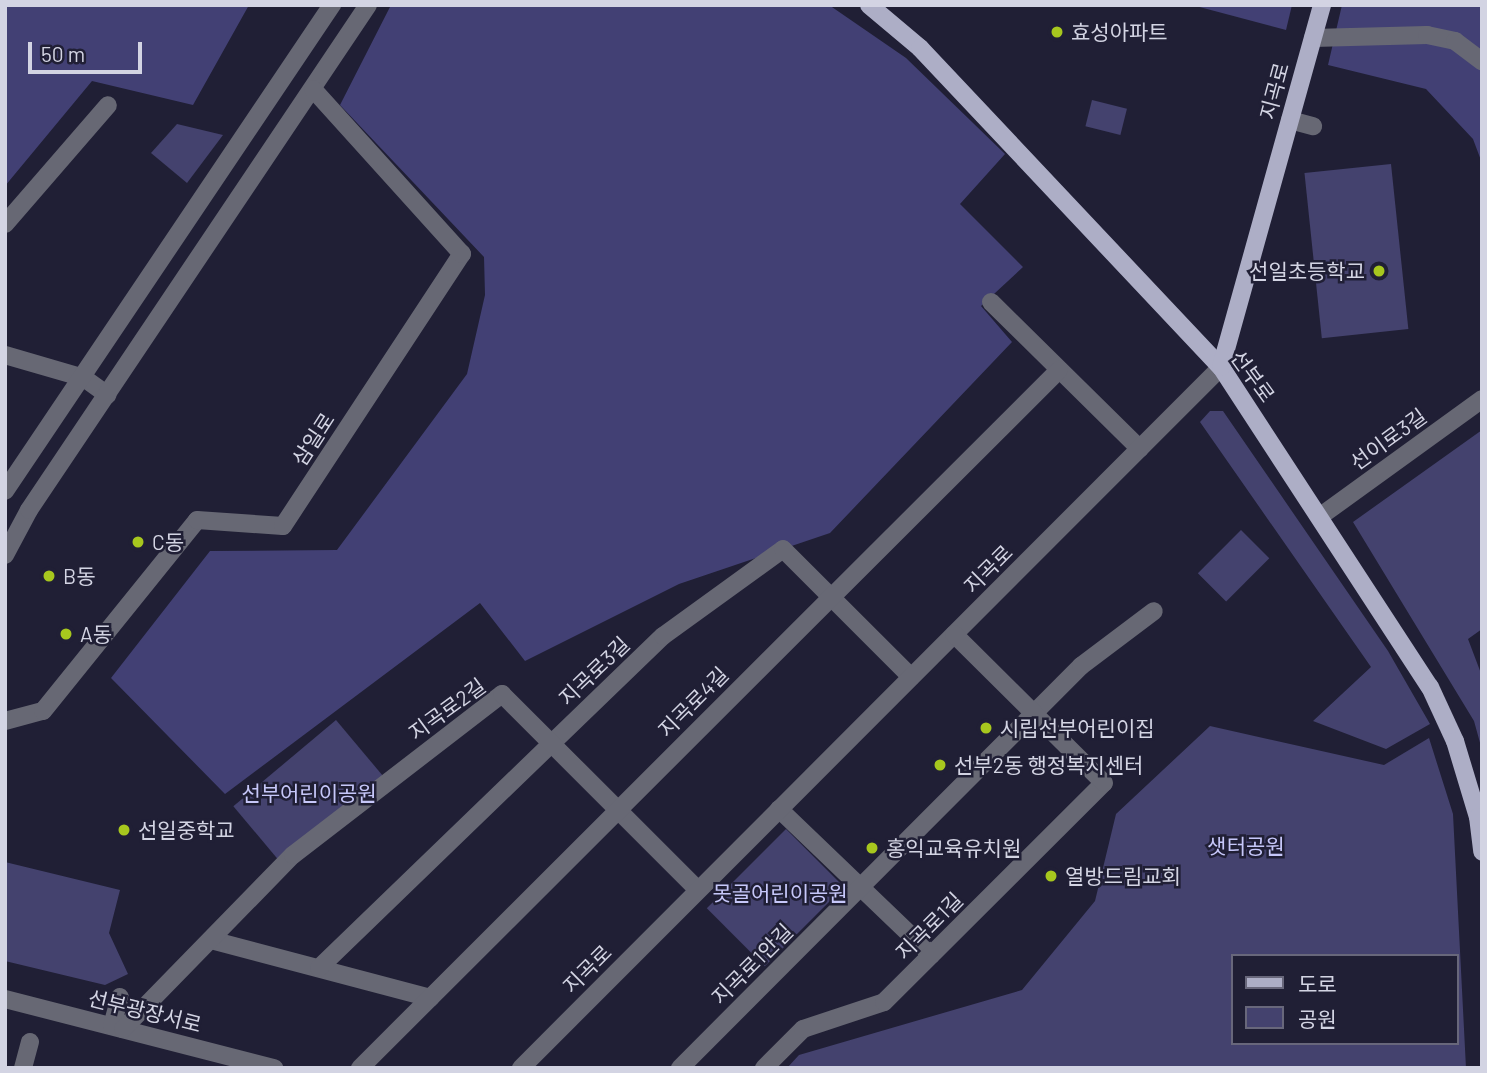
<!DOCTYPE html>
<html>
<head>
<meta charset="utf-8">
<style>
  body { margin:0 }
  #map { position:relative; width:1487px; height:1073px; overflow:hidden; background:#201f35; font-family:Barlow,"Noto Sans KR",sans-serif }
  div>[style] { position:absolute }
  .green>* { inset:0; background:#44426e; transform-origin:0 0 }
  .forest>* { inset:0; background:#424074 }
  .minor>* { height:18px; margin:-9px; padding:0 9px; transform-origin:9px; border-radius:9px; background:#676874 }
  .major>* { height:18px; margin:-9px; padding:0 9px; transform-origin:9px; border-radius:9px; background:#adaec6 }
  .dots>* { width:19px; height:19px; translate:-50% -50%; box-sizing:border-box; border:4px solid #201f35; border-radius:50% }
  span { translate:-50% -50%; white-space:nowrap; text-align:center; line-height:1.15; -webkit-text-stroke:5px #201f35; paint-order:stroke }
  .poi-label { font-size:21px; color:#d3d4e3 }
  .left { translate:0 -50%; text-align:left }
  .right { translate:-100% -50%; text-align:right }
  .street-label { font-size:21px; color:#d3d4e3 }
  .park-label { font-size:21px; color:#c6c7f9 }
  .frame { position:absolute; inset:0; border:7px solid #d3d4e3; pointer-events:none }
  .legend { position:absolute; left:1231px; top:954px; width:228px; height:91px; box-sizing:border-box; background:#201f35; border:2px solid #68677b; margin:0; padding:9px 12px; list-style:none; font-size:21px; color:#d3d4e3 }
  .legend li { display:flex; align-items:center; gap:14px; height:35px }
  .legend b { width:35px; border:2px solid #68677b }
  .scale { position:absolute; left:28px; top:42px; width:114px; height:32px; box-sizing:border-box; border:4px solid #d3d4e3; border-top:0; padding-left:9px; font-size:21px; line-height:24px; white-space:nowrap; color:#d3d4e3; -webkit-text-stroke:5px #201f35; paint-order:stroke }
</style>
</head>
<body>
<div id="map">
  <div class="green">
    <i style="left:1092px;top:100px;width:36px;height:27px;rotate:14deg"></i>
    <i style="clip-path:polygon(177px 124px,223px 135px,187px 183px,151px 153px)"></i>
    <i style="left:1391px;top:164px;width:166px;height:87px;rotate:84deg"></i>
    <i style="clip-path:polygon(1210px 411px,1223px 411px,1388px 651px,1430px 724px,1386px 749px,1313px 721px,1371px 667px,1200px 422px)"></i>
    <i style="clip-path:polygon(1482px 430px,1482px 629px,1468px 639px,1482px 676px,1482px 750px,1474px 721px,1353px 522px)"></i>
    <i style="left:1241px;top:530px;width:40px;height:61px;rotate:45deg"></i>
    <i style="left:336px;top:720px;width:78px;height:134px;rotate:50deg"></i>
    <i style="clip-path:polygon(evenodd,1210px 726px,1384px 765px,1429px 738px,1453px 814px,1466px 1068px,787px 1068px,799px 1055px,1022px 990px,1095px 901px,1116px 814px,1210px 726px,1233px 956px,1457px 956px,1457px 1043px,1233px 1043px,1233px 956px)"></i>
    <i style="left:786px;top:829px;width:82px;height:112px;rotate:45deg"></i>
    <i style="clip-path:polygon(5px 862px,120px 890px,109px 933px,128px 974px,105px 985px,5px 961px)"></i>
  </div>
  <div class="forest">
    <i style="clip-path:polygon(5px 5px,249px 5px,193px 105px,92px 81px,5px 186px)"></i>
    <i style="clip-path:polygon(391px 5px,829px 5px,906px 58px,1005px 154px,960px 204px,1023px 267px,981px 306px,1012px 342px,830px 533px,679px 584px,525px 661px,480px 603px,225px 794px,111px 678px,210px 551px,337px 550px,467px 374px,485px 295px,484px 257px,340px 105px)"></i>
    <i style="clip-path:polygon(1192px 5px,1292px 5px,1286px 30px)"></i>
    <i style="clip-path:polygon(1342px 5px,1482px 5px,1482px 163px,1473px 139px,1426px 89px,1328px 65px)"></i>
  </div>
  <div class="minor">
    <i style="left:1313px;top:38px;width:114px;rotate:-1.5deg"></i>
    <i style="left:1427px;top:35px;width:29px;rotate:12deg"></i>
    <i style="left:1455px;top:41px;width:34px;rotate:37deg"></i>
    <i style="left:1290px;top:120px;width:24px;rotate:15deg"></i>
    <i style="left:5px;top:224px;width:157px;rotate:-49.1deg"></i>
    <i style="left:991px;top:302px;width:209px;rotate:44.6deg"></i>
    <i style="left:5px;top:355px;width:82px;rotate:16.2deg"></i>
    <i style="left:84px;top:378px;width:29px;rotate:36deg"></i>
    <i style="left:5px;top:491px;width:586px;rotate:-56.07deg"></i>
    <i style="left:1322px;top:515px;width:198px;rotate:-35.9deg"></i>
    <i style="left:5px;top:555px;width:51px;rotate:-61.9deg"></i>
    <i style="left:29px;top:510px;width:608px;rotate:-56.13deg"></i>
    <i style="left:5px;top:721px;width:39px;rotate:-15deg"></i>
    <i style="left:43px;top:711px;width:245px;rotate:-51.1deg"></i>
    <i style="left:197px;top:520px;width:86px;rotate:4deg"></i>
    <i style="left:283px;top:526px;width:326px;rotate:-56.7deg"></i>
    <i style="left:462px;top:254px;width:222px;rotate:-132.1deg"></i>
    <i style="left:779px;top:809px;width:211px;rotate:43.8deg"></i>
    <i style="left:211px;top:940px;width:227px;rotate:14.8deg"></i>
    <i style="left:319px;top:968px;width:478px;rotate:-44deg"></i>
    <i style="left:663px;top:636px;width:148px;rotate:-35.9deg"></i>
    <i style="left:783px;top:549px;width:181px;rotate:45deg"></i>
    <i style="left:5px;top:999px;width:278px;rotate:14.4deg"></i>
    <i style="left:112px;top:1026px;width:30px;rotate:-75deg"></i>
    <i style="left:123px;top:1029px;width:243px;rotate:-45.7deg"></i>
    <i style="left:293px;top:855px;width:264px;rotate:-37.6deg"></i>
    <i style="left:502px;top:694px;width:277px;rotate:45deg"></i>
    <i style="left:23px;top:1068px;width:27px;rotate:-75deg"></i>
    <i style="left:360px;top:1068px;width:988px;rotate:-44.96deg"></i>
    <i style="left:521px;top:1068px;width:991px;rotate:-45.04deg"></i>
    <i style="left:680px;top:1068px;width:568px;rotate:-45.07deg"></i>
    <i style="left:1081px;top:666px;width:91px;rotate:-37deg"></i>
    <i style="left:764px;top:1068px;width:55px;rotate:-45deg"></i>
    <i style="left:803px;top:1029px;width:85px;rotate:-18.4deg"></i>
    <i style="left:884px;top:1002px;width:310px;rotate:-44.9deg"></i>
    <i style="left:1104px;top:783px;width:211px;rotate:-135.2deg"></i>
  </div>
  <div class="major">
    <i style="left:869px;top:5px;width:67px;rotate:40.1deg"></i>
    <i style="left:920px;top:48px;width:439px;rotate:46.7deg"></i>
    <i style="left:1221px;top:367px;width:382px;rotate:56.9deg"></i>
    <i style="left:1430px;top:687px;width:60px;rotate:65.2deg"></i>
    <i style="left:1455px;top:741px;width:79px;rotate:73.2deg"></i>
    <i style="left:1478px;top:817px;width:35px;rotate:83deg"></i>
    <i style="left:1221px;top:367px;width:376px;rotate:-74.4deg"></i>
  </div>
  <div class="dots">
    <i style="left:1057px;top:32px;background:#a7c71e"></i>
    <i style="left:1379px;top:271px;background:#a7c71e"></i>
    <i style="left:138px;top:542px;background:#a7c71e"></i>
    <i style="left:49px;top:576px;background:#a7c71e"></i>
    <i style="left:66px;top:634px;background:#a7c71e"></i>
    <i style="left:986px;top:728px;background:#a7c71e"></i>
    <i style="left:940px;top:765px;background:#a7c71e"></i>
    <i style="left:124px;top:830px;background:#a7c71e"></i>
    <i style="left:872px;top:848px;background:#a7c71e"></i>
    <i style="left:1051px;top:876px;background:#a7c71e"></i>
  </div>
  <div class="poi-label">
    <span class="left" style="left:1071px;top:32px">효성아파트</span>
    <span class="right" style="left:1365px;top:271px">선일초등학교</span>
    <span class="left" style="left:152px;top:542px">C동</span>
    <span class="left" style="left:63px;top:576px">B동</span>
    <span class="left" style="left:80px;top:634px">A동</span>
    <span class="left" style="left:1000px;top:728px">시립선부어린이집</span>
    <span class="left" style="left:954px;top:765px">선부2동 행정복지센터</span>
    <span class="left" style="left:138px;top:830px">선일중학교</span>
    <span class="left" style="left:886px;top:848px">홍익교육유치원</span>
    <span class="left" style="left:1065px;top:876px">열방드림교회</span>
  </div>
  <div class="street-label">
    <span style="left:1274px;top:91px;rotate:-75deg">지곡로</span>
    <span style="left:1253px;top:376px;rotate:54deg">선부로</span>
    <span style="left:313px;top:439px;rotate:-57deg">삼일로</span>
    <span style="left:1388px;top:439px;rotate:-36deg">선이로3길</span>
    <span style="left:988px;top:569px;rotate:-45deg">지곡로</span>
    <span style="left:594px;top:671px;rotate:-44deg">지곡로3길</span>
    <span style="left:693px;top:702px;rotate:-45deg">지곡로4길</span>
    <span style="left:447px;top:709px;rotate:-36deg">지곡로2길</span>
    <span style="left:929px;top:926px;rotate:-45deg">지곡로1길</span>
    <span style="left:752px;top:964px;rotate:-45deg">지곡로1안길</span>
    <span style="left:587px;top:969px;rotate:-45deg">지곡로</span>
    <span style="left:145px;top:1011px;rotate:14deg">선부광장서로</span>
  </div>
  <div class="park-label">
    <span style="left:309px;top:793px">선부어린이공원</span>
    <span style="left:1246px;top:846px">샛터공원</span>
    <span style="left:780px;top:893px">못골어린이공원</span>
  </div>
  <div class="frame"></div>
  <ul class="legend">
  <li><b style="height:9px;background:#adaec6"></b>도로</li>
  <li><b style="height:19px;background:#44426e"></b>공원</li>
  </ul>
  <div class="scale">50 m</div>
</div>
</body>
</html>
